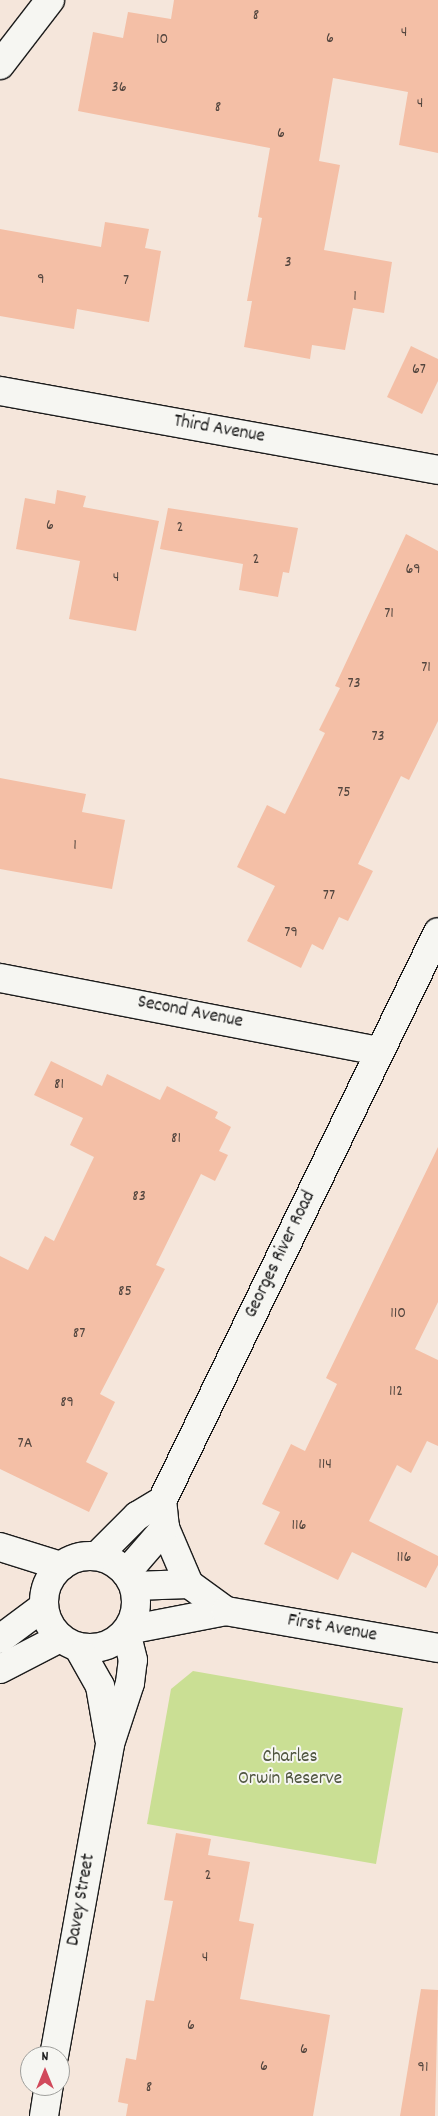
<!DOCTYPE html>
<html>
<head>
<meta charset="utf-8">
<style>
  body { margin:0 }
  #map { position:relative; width:438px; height:2116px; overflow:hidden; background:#f5e6db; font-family:Dekko,sans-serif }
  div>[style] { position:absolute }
  .green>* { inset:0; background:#cadf94 }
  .building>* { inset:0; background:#f4bfa6 }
  .roads { filter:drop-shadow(1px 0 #1c1c1c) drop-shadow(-1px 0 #1c1c1c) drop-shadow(0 1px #1c1c1c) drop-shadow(0 -1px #1c1c1c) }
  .minor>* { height:28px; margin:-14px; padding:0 14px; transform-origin:14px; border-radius:14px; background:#f6f6f2 }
  .minor>.ring { margin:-14px; padding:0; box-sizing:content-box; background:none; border:28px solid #f6f6f2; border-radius:50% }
  span { translate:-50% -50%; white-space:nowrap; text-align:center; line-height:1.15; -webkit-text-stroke:4px #f6f6f2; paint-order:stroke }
  .number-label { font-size:16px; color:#52453e }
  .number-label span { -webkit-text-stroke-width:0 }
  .street-label { font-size:19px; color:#1c1c1c }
  .park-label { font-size:19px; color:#505640 }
  .north { position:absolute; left:20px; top:2046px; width:50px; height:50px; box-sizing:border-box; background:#f6f6f2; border:1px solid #9f9f9c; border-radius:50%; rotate:0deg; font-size:14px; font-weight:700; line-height:20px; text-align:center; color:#1c1c1c }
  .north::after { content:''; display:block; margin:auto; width:18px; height:22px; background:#d1495b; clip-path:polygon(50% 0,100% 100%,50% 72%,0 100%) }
</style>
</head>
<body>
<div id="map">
  <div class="green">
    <i style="clip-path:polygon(193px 1671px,403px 1708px,376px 1864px,147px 1824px,171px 1689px)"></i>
  </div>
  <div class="building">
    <i style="clip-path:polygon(174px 0,438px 0,438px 153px,399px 145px,408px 92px,333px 78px,319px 161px,340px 165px,324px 250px,392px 262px,384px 313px,353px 308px,345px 350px,312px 345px,310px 359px,244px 347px,252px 301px,247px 301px,262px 218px,258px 217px,270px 148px,78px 111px,93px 32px,123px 38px,128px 12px,171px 19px)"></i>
    <i style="clip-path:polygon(105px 222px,149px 229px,145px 248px,161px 251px,149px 322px,77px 309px,74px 329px,0 316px,0 229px,101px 247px)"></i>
    <i style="clip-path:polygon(411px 346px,438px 359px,438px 381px,422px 414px,387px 397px)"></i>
    <i style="clip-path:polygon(57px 490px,86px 496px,83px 507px,159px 521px,136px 631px,69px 619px,80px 561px,16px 549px,25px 498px,55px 504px)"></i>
    <i style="clip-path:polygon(168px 508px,298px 528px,289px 573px,283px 572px,278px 597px,239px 590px,243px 564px,160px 549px)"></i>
    <i style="clip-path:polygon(406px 534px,438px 551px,438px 721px,409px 780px,401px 776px,358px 864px,373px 871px,348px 921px,339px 917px,323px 950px,312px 944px,301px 968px,247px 941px,275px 886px,237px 867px,267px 805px,285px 814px,325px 733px,319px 730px,340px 688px,335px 686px)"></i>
    <i style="clip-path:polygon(0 778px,86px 794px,82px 812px,125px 820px,112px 889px,0 869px)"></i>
    <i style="clip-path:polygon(51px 1061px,102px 1086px,107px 1074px,160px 1100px,167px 1086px,218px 1112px,215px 1118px,231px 1127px,219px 1151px,228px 1155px,215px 1181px,201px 1174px,156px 1265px,165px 1269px,100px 1394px,115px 1402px,86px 1462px,108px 1473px,89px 1512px,0 1469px,0 1256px,28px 1270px,45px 1236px,54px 1241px,94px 1157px,70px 1145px,83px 1118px,34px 1095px)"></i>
    <i style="clip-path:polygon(438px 1147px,438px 1302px,415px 1349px,438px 1360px,438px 1446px,427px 1441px,411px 1473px,397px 1465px,369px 1521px,438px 1556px,438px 1565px,426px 1588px,352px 1552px,338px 1580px,264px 1544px,280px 1512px,262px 1504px,291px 1444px,305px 1451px,337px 1384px,326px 1378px)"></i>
    <i style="clip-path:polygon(176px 1833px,211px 1839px,208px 1855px,250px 1862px,239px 1921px,254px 1924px,240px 1999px,330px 2015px,313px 2116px,126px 2116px,128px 2104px,118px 2102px,126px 2058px,136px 2060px,146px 2000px,154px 2001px,173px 1901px,164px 1900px)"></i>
    <i style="clip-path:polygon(421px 1989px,438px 1990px,435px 2116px,400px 2116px)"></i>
  </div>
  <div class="roads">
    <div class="minor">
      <i style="left:0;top:65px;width:82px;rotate:-52.4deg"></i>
      <i style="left:0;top:391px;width:445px;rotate:10.2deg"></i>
      <i style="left:0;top:978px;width:386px;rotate:10.9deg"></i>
      <i style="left:165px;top:1528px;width:61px;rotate:66.8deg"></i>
      <i style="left:0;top:1547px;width:64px;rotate:17.3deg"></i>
      <i class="ring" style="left:44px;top:1556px;width:64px;height:64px"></i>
      <i style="left:97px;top:1556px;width:57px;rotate:-45deg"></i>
      <i style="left:137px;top:1516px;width:29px;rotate:-31deg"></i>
      <i style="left:162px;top:1501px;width:632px;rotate:-64.12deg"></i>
      <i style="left:126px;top:1573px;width:60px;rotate:-49.1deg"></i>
      <i style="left:165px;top:1528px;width:27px;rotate:-96deg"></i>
      <i style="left:134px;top:1586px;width:55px;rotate:-2.1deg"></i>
      <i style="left:189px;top:1584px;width:46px;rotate:36.1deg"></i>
      <i style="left:128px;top:1630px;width:100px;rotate:-11deg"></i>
      <i style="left:226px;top:1611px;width:215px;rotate:9.9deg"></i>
      <i style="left:0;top:1639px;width:54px;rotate:-36.7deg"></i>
      <i style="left:78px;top:1647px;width:45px;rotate:60.6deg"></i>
      <i style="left:100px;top:1686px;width:53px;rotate:80.2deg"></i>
      <i style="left:0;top:1669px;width:68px;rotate:-27.3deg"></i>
      <i style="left:54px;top:2056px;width:317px;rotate:-79.8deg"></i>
      <i style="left:110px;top:1744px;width:64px;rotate:-71.8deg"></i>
      <i style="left:130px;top:1683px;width:23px;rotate:-83deg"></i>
      <i style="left:133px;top:1660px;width:29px;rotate:-104deg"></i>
      <i style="left:44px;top:2116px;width:30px;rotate:-81deg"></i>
    </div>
  </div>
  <div class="number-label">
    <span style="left:256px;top:16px">8</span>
    <span style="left:404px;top:33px">4</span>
    <span style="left:330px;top:39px">6</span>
    <span style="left:162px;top:40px">10</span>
    <span style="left:119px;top:88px">36</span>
    <span style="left:420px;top:104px">4</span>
    <span style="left:218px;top:108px">8</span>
    <span style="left:281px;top:134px">6</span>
    <span style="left:288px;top:263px">3</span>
    <span style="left:41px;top:280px">9</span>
    <span style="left:126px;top:281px">7</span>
    <span style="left:355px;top:297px">1</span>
    <span style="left:419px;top:370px">67</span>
    <span style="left:50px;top:526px">6</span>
    <span style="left:180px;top:528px">2</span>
    <span style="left:256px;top:560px">2</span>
    <span style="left:413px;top:570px">69</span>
    <span style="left:116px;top:578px">4</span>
    <span style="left:389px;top:614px">71</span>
    <span style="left:426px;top:668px">71</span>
    <span style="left:354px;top:684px">73</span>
    <span style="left:378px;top:737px">73</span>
    <span style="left:344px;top:793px">75</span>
    <span style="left:75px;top:846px">1</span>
    <span style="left:329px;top:896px">77</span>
    <span style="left:291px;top:933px">79</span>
    <span style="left:59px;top:1085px">81</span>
    <span style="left:176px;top:1139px">81</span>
    <span style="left:139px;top:1197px">83</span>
    <span style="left:125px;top:1292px">85</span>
    <span style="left:398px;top:1314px">110</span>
    <span style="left:79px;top:1334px">87</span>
    <span style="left:396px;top:1392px">112</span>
    <span style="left:67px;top:1403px">89</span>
    <span style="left:25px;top:1444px">7A</span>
    <span style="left:325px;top:1465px">114</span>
    <span style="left:299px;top:1526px">116</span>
    <span style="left:404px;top:1558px">116</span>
    <span style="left:208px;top:1876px">2</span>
    <span style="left:205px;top:1958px">4</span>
    <span style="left:191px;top:2026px">6</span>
    <span style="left:304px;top:2050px">6</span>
    <span style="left:264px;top:2067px">6</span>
    <span style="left:423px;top:2068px">91</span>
    <span style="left:149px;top:2088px">8</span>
  </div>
  <div class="street-label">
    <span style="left:219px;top:430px;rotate:10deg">Third Avenue</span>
    <span style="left:190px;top:1013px;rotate:11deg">Second Avenue</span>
    <span style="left:281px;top:1255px;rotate:-64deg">Georges River Road</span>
    <span style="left:332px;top:1629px;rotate:10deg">First Avenue</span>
    <span style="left:82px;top:1900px;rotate:-80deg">Davey Street</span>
  </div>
  <div class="park-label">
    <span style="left:290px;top:1769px">Charles<br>Orwin Reserve</span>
  </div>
  <div class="north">N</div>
</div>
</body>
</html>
